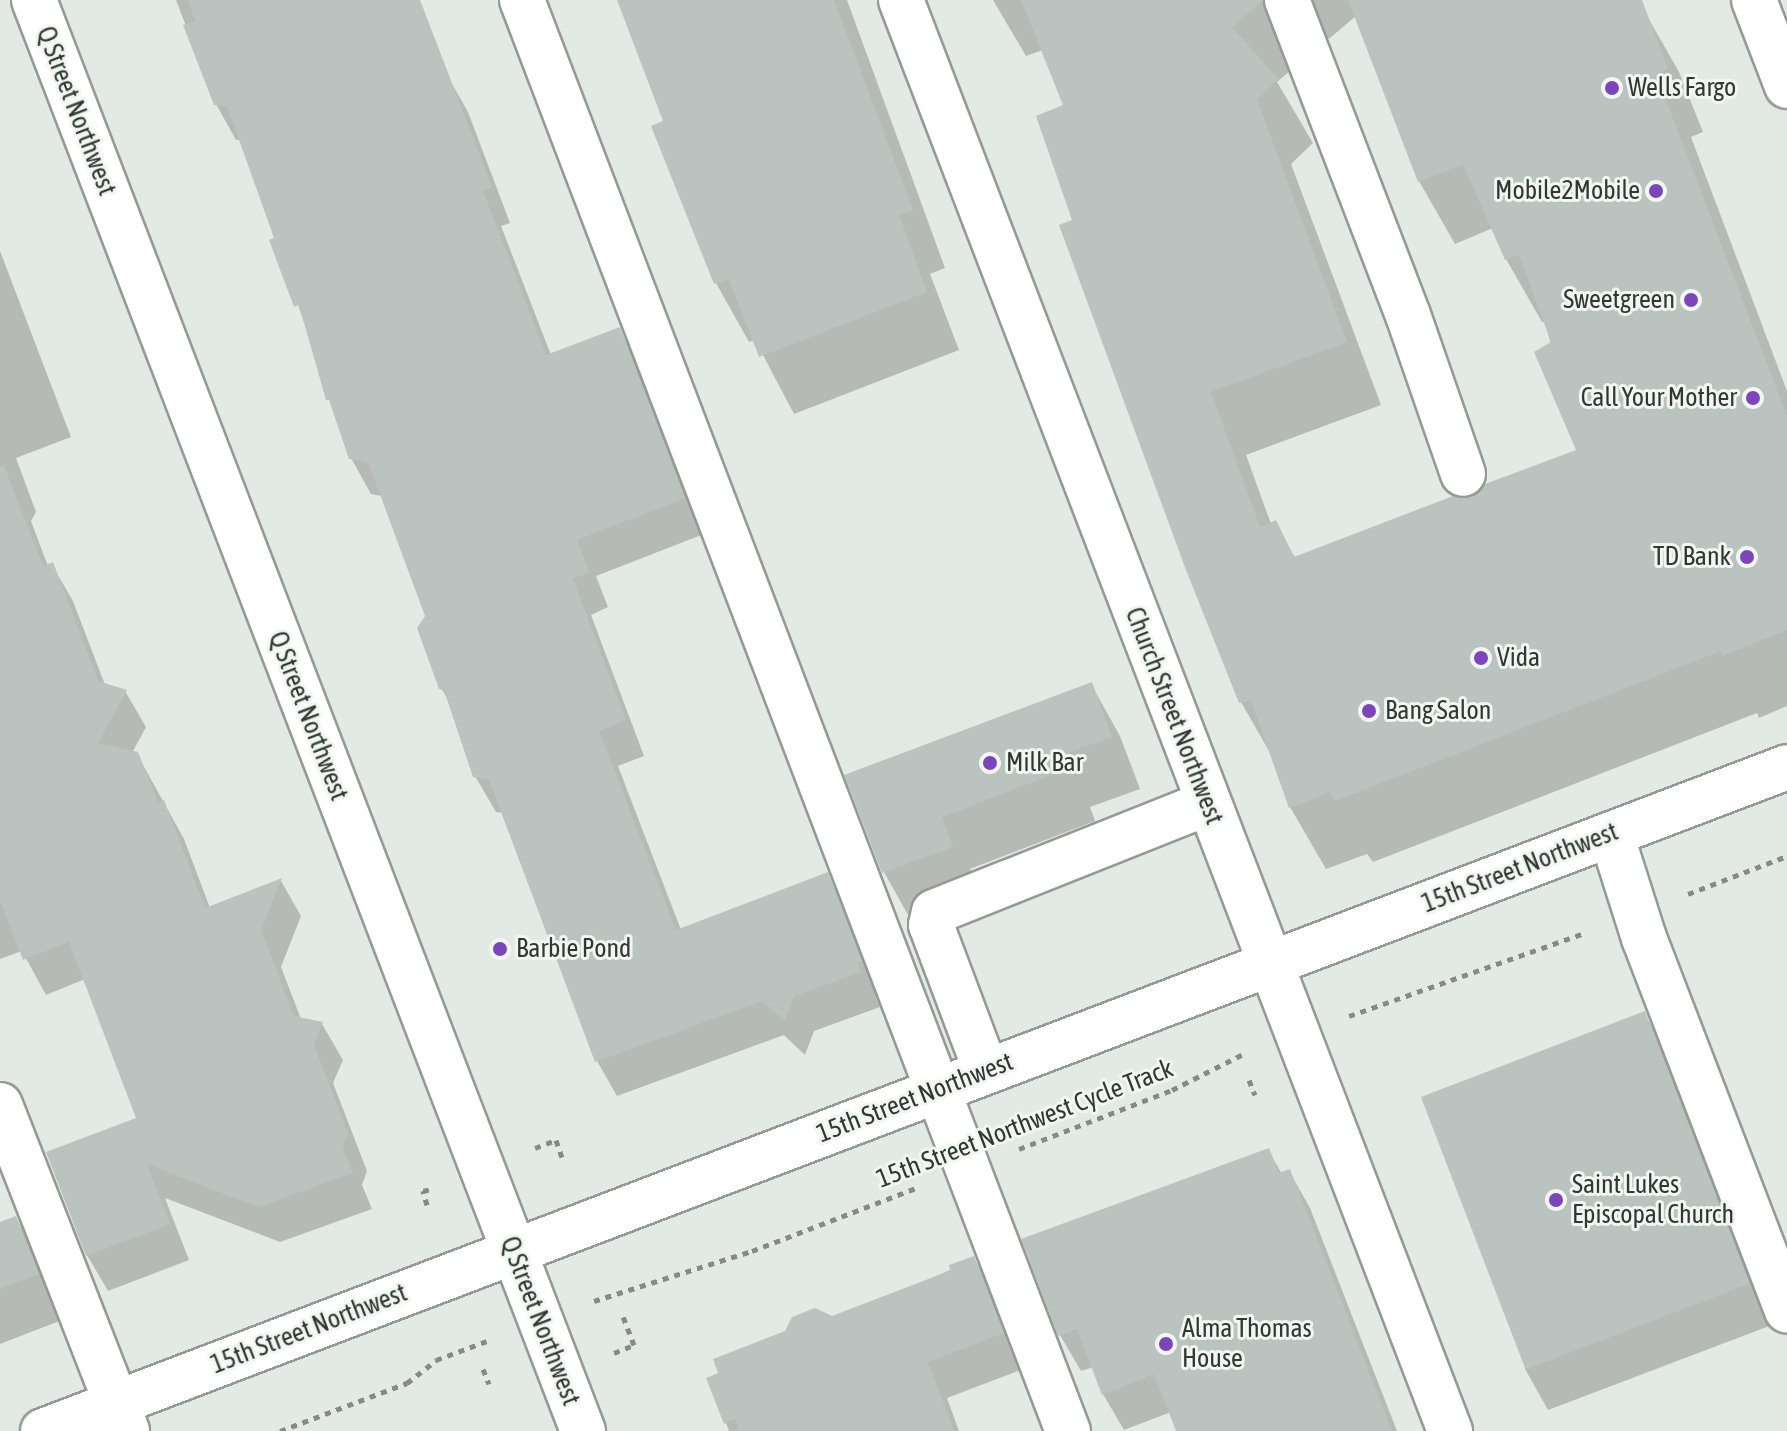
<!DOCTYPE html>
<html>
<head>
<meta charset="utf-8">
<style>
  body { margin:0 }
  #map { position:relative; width:1787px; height:1431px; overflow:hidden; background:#e3e9e4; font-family:"Asap Condensed",sans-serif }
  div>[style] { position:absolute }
  .shadow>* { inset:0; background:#0003 }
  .building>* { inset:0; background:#bac3c0; transform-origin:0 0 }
  .path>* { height:5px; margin-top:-2.5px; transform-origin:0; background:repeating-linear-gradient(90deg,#858a86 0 6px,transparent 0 12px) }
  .roads { filter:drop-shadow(2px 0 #949a95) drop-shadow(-2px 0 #949a95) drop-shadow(0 2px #949a95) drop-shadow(0 -2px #949a95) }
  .minor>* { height:44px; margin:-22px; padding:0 22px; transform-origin:22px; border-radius:22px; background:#fff }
  .major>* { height:44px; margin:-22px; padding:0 22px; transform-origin:22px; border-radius:22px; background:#fff }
  .dots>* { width:22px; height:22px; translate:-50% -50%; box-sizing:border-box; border:4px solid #f0f7f1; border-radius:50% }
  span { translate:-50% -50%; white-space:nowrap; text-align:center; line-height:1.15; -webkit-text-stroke:6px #f0f7f1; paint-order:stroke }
  .poi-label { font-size:26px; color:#333634 }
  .left { translate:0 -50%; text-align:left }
  .right { translate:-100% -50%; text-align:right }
  .street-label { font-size:26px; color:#333634 }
</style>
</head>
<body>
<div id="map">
  <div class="shadow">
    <i style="clip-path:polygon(176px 0,417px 0,448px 77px,468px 112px,510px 223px,501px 226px,551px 355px,619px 330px,640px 365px,704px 534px,596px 576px,608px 607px,591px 615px,644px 756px,618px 766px,681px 930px,827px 874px,847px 910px,880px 996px,876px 998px,880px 1007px,814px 1031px,805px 1055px,784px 1035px,617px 1096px,597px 1061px,504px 813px,496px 812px,475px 776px,451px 704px,441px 688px,427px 616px,382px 496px,371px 494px,351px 458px,241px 140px,236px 140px,216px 104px)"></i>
    <i style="clip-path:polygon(619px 0,847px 0,945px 268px,930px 274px,959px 350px,794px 414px,755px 340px,749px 342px,716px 283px,665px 122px)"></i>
    <i style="clip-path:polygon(evenodd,993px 0,1638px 0,1679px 72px,1703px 132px,1691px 137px,1787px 391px,1787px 706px,1759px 718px,1757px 713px,1373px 862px,1367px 854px,1326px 869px,1290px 807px,1273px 758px,1241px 702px,1075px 221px,1066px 106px,1043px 50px,1026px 56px,993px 0,1356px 16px,1419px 181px,1455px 244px,1493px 228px,1506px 259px,1542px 322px,1545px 321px,1578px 451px,1473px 499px,1296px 559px,1275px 523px,1271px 524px,1246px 455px,1381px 405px,1291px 164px,1313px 143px,1277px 82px,1298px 64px,1315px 39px,1330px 38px,1356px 16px)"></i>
    <i style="clip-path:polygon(0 251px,71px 437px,16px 458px,36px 512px,31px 521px,48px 566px,52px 565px,73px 601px,105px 685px,125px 691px,146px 727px,132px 753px,137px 754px,184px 839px,210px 908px,281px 881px,301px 916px,281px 967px,301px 1019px,322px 1024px,343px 1060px,333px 1083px,367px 1171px,362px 1185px,372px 1209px,280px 1242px,165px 1198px,189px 1260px,108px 1291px,87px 1255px,139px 1119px,85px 979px,46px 995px,22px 951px,0 959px)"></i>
    <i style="clip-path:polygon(1091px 684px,1120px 736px,1140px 789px,1090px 807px,1095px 821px,970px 869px,981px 899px,913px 924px,884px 872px,847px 776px)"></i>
    <i style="clip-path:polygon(1644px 1013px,1668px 1054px,1772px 1325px,1548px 1410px,1525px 1369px)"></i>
    <i style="clip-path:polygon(1268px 1150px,1282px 1174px,1289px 1171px,1310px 1208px,1397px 1431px,1182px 1431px,1171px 1412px,1124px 1430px,1103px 1394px,1094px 1367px,1081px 1371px,1060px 1335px)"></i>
    <i style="clip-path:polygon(16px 1218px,36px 1255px,62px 1320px,0 1344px,0 1224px)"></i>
    <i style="clip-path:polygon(974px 1258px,994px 1295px,1023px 1369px,947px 1398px,959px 1431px,729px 1431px,709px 1379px,832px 1318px,932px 1280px)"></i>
  </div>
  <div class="building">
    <i style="clip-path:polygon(188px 0,420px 0,492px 187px,483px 191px,546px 355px,620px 327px,685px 498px,577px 540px,589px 572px,573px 579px,626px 720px,599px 731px,676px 930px,828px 872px,862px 961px,858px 962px,861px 972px,794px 996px,785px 1021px,762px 1001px,595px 1062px,489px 780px,473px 777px,444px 690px,439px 689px,417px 628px,425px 616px,368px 462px,349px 459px,329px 400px,326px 400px,299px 305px,294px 307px,279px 267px,269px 240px,274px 238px,227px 106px,214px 105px,183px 25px,195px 21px)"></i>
    <i style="clip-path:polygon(617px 0,834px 0,913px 210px,899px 215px,927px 292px,759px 357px,729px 279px,714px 284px,651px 126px,663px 121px)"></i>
    <i style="clip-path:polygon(1021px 0,1263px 0,1232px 27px,1278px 79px,1257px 100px,1347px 342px,1211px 392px,1260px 527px,1276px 520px,1294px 557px,1453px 496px,1472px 497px,1485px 484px,1576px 450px,1534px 352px,1551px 342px,1519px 255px,1505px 260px,1463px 164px,1418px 182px,1348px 0,1642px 0,1668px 69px,1656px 74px,1787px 416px,1787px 630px,1722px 656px,1721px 651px,1335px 801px,1330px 792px,1289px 808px,1251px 701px,1239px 703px,1186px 570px,1059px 225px,1072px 220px,1036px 116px,1063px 105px)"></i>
    <i style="clip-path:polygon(4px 466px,43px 566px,53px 562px,98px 681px,127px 690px,98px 743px,138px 752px,158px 803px,164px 800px,205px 908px,282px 878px,261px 930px,294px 1016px,323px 1022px,314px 1045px,348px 1134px,342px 1147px,353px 1173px,258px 1207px,147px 1164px,170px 1224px,86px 1256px,46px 1152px,136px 1118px,69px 942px,23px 960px,0 900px,0 467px)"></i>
    <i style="clip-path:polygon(1092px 682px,1112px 737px,1062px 755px,1067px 769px,942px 817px,953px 847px,882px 873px,844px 775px)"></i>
    <i style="left:1645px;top:1011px;width:292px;height:240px;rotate:69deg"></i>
    <i style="clip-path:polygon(1269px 1148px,1279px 1173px,1290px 1169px,1392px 1431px,1176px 1431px,1154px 1374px,1102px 1395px,1077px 1329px,1058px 1336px,1021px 1239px)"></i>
    <i style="clip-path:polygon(16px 1216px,39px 1274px,0 1289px,0 1222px)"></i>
    <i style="clip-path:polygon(974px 1256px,1004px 1333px,928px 1362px,954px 1431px,739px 1431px,735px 1419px,724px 1424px,706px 1378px,718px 1373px,713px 1359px,785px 1331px,792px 1317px,815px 1308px,832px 1316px,931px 1278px,950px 1270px,949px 1265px)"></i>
  </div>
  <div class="path">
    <i style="left:1688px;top:894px;width:106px;rotate:-21deg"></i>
    <i style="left:1349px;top:1016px;width:250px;rotate:-19.4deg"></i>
    <i style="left:1249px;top:1080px;width:16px;rotate:68deg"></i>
    <i style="left:535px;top:1148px;width:22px;rotate:-21deg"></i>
    <i style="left:556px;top:1140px;width:21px;rotate:71deg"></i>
    <i style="left:1019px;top:1149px;width:164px;rotate:-21.1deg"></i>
    <i style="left:1172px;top:1090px;width:82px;rotate:-26.9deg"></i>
    <i style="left:427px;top:1205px;width:15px;rotate:-106deg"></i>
    <i style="left:423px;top:1191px;width:8px;rotate:-14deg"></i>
    <i style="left:594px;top:1301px;width:166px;rotate:-17.6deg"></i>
    <i style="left:752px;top:1251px;width:176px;rotate:-21deg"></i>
    <i style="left:614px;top:1353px;width:22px;rotate:-22deg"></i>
    <i style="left:634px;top:1345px;width:33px;rotate:-111deg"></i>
    <i style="left:483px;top:1369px;width:16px;rotate:68deg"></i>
    <i style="left:280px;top:1431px;width:136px;rotate:-20.7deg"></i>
    <i style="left:407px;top:1383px;width:37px;rotate:-38deg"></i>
    <i style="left:436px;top:1360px;width:54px;rotate:-20.4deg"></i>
  </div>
  <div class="roads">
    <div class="minor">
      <i style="left:522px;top:0;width:1532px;rotate:69.12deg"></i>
      <i style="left:901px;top:0;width:1533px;rotate:69.01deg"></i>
      <i style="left:1287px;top:0;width:337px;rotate:69deg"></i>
      <i style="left:1408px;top:315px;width:168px;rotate:70.9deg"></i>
      <i style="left:1611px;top:834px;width:109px;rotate:72.4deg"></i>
      <i style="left:1644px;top:938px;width:399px;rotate:69deg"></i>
      <i style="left:986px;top:1071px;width:156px;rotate:-110.6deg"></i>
      <i style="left:931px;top:925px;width:13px;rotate:-77deg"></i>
      <i style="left:934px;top:912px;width:295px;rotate:-21.7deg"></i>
      <i style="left:0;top:1105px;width:350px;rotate:68.7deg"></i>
    </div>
    <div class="major">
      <i style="left:34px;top:0;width:1533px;rotate:69.01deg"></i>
      <i style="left:1754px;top:0;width:92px;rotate:69deg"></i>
      <i style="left:43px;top:1431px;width:1866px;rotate:-20.84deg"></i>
    </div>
  </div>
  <div class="dots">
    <i style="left:1612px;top:88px;background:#7d45bc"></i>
    <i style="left:1656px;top:191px;background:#7d45bc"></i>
    <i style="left:1691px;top:300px;background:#7d45bc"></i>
    <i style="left:1753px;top:398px;background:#7d45bc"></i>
    <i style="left:1747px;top:557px;background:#7d45bc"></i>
    <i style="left:1481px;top:658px;background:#7d45bc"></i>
    <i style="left:1369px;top:711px;background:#7d45bc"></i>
    <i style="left:990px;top:763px;background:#7d45bc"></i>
    <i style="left:500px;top:949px;background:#7d45bc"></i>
    <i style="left:1556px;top:1200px;background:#7d45bc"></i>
    <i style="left:1166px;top:1344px;background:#7d45bc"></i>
  </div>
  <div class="poi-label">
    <span class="left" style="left:1628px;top:88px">Wells Fargo</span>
    <span class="right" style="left:1640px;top:191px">Mobile2Mobile</span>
    <span class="right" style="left:1675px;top:300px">Sweetgreen</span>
    <span class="right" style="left:1737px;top:398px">Call Your Mother</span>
    <span class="right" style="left:1731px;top:557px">TD Bank</span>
    <span class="left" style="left:1497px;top:658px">Vida</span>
    <span class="left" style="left:1385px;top:711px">Bang Salon</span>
    <span class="left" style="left:1006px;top:763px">Milk Bar</span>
    <span class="left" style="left:516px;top:949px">Barbie Pond</span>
    <span class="left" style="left:1572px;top:1200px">Saint Lukes<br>Episcopal Church</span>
    <span class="left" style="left:1182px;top:1344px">Alma Thomas<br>House</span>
  </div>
  <div class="street-label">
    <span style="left:76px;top:111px;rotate:69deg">Q Street Northwest</span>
    <span style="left:308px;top:716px;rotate:69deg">Q Street Northwest</span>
    <span style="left:1174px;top:716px;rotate:69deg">Church Street Northwest</span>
    <span style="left:1520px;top:868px;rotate:-21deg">15th Street Northwest</span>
    <span style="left:915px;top:1098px;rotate:-21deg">15th Street Northwest</span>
    <span style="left:1025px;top:1124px;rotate:-21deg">15th Street Northwest Cycle Track</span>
    <span style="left:540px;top:1321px;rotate:69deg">Q Street Northwest</span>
    <span style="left:309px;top:1329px;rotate:-21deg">15th Street Northwest</span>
  </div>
</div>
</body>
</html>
